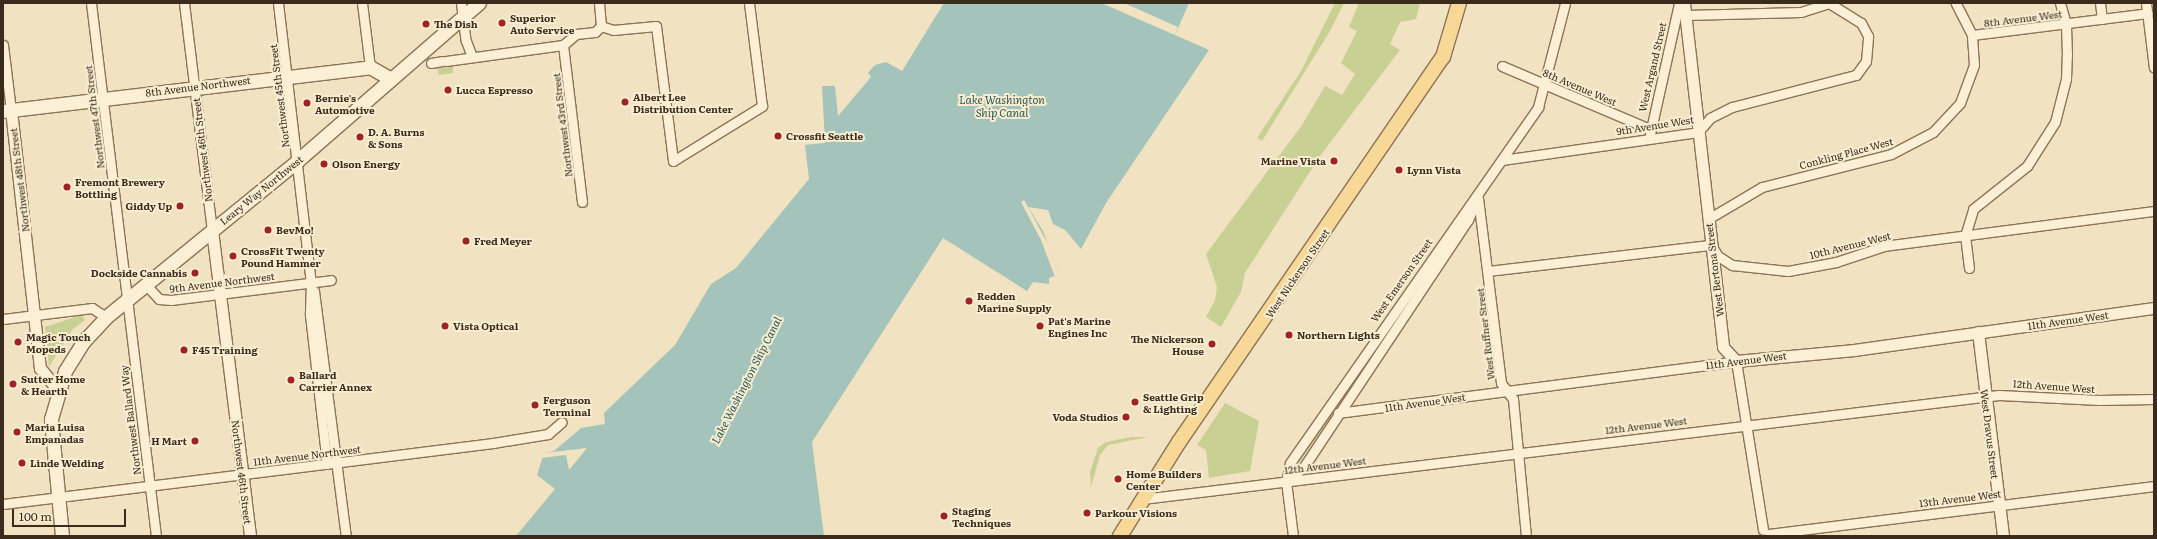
<!DOCTYPE html>
<html>
<head>
<meta charset="utf-8">
<style>
  body { margin:0 }
  #map { position:relative; width:2157px; height:539px; overflow:hidden; background:#f1e2c1; font-family:Literata,serif }
  div>[style] { position:absolute }
  .green>* { inset:0; background:#c9d094 }
  .water>* { inset:0; background:#a4c3ba }
  .pier>* { inset:0; background:#f1e2c1 }
  .roads { filter:drop-shadow(1px 0 #8c7357) drop-shadow(-1px 0 #8c7357) drop-shadow(0 1px #8c7357) drop-shadow(0 -1px #8c7357) }
  .minor>* { height:9px; margin:-4.5px; padding:0 4.5px; transform-origin:4.5px; border-radius:4.5px; background:#fbf0d5 }
  .tertiary>* { height:11px; margin:-5.5px; padding:0 5.5px; transform-origin:5.5px; border-radius:5.5px; background:#fbf0d5 }
  .secondary>* { height:13px; margin:-6.5px; padding:0 6.5px; transform-origin:6.5px; border-radius:6.5px; background:#fbf0d5 }
  .primary>* { height:14px; margin:-7px; padding:0 7px; transform-origin:7px; border-radius:7px; background:#f7d896 }
  .dots>* { width:11px; height:11px; translate:-50% -50%; box-sizing:border-box; border:2px solid #f8edd1; border-radius:50% }
  span { translate:-50% -50%; white-space:nowrap; text-align:center; line-height:1.15; -webkit-text-stroke:4px #f8edd1; paint-order:stroke }
  .poi-label { font-size:10px; color:#3a2b1c; font-weight:700 }
  .left { translate:0 -50%; text-align:left }
  .right { translate:-100% -50%; text-align:right }
  .street-label { font-size:10px; color:#3a2b1c }
  .water-label { font-size:11px; color:#2b5b58; font-style:italic }
  .frame { position:absolute; inset:0; border:4px solid #3a2b1c; pointer-events:none }
  .scale { position:absolute; left:12px; top:509px; width:114px; height:18px; box-sizing:border-box; border:2px solid #3a2b1c; border-top:0; padding-left:5px; font-size:12px; line-height:14px; white-space:nowrap; color:#3a2b1c; -webkit-text-stroke:3px #f8edd1; paint-order:stroke }
</style>
</head>
<body>
<div id="map">
  <div class="green">
    <i style="clip-path:polygon(1335px 3px,1344px 3px,1330px 31px,1262px 141px,1257px 138px,1301px 71px)"></i>
    <i style="clip-path:polygon(1359px 3px,1420px 3px,1416px 19px,1400px 22px,1390px 44px,1400px 50px,1320px 156px,1245px 273px,1241px 292px,1221px 327px,1206px 317px,1215px 300px,1217px 287px,1206px 254px,1302px 125px,1325px 86px,1342px 95px,1355px 74px,1341px 63px,1357px 31px,1349px 27px)"></i>
    <i style="clip-path:polygon(453px 65px,453px 73px,439px 75px,437px 67px)"></i>
    <i style="clip-path:polygon(81px 315px,85px 320px,72px 330px,49px 367px,45px 327px)"></i>
    <i style="clip-path:polygon(1370px 349px,1375px 353px,1294px 470px,1313px 433px)"></i>
    <i style="clip-path:polygon(1225px 403px,1259px 421px,1250px 471px,1209px 478px,1206px 450px,1197px 445px)"></i>
    <i style="clip-path:polygon(1131px 437px,1148px 437px,1108px 445px,1100px 455px,1091px 487px,1090px 472px,1098px 448px,1106px 442px)"></i>
  </div>
  <div class="water">
    <i style="clip-path:polygon(944px 3px,1189px 3px,1175px 35px,1209px 50px,1106px 203px,1081px 249px,1065px 230px,1053px 224px,1048px 210px,1028px 207px,1043px 231px,1059px 274px,1049px 278px,1049px 284px,1033px 282px,1027px 291px,943px 238px,812px 442px,824px 536px,516px 536px,555px 489px,537px 475px,544px 453px,554px 451px,581px 428px,605px 424px,604px 413px,675px 345px,711px 284px,736px 268px,809px 179px,805px 145px,825px 143px,822px 86px,835px 86px,838px 116px,871px 77px,868px 73px,875px 65px,886px 62px,902px 71px)"></i>
  </div>
  <div class="pier">
    <i style="clip-path:polygon(1101px 3px,1124px 3px,1178px 27px,1175px 35px)"></i>
    <i style="clip-path:polygon(1024px 200px,1048px 244px,1059px 274px,1055px 277px,1041px 240px,1021px 202px)"></i>
    <i style="clip-path:polygon(587px 448px,569px 470px,566px 455px,542px 458px,544px 453px)"></i>
  </div>
  <div class="roads">
    <div class="minor">
      <i style="left:91px;top:3px;width:537px;rotate:83.05deg"></i>
      <i style="left:184px;top:3px;width:229px;rotate:83deg"></i>
      <i style="left:278px;top:3px;width:281px;rotate:83.3deg"></i>
      <i style="left:311px;top:282px;width:33px;rotate:92deg"></i>
      <i style="left:310px;top:315px;width:150px;rotate:83.5deg"></i>
      <i style="left:362px;top:3px;width:64px;rotate:82.9deg"></i>
      <i style="left:461px;top:3px;width:38px;rotate:83deg"></i>
      <i style="left:466px;top:41px;width:17px;rotate:69deg"></i>
      <i style="left:599px;top:3px;width:23px;rotate:85deg"></i>
      <i style="left:2100px;top:3px;width:16px;rotate:83deg"></i>
      <i style="left:2146px;top:3px;width:65px;rotate:83deg"></i>
      <i style="left:1686px;top:15px;width:115px;rotate:-1.5deg"></i>
      <i style="left:1801px;top:12px;width:28px;rotate:-18deg"></i>
      <i style="left:601px;top:26px;width:13px;rotate:18deg"></i>
      <i style="left:613px;top:30px;width:43px;rotate:-5.3deg"></i>
      <i style="left:656px;top:26px;width:136px;rotate:82.8deg"></i>
      <i style="left:673px;top:161px;width:105px;rotate:-31.7deg"></i>
      <i style="left:762px;top:106px;width:104px;rotate:-97.2deg"></i>
      <i style="left:1972px;top:35px;width:177px;rotate:-7.1deg"></i>
      <i style="left:3px;top:45px;width:65px;rotate:83deg"></i>
      <i style="left:563px;top:45px;width:158px;rotate:83.1deg"></i>
      <i style="left:446px;top:61px;width:118px;rotate:-7.8deg"></i>
      <i style="left:563px;top:45px;width:17px;rotate:-40deg"></i>
      <i style="left:576px;top:34px;width:19px;rotate:-6deg"></i>
      <i style="left:595px;top:32px;width:8px;rotate:-45deg"></i>
      <i style="left:431px;top:63px;width:11px;rotate:-10deg"></i>
      <i style="left:1502px;top:66px;width:161px;rotate:23.1deg"></i>
      <i style="left:1650px;top:134px;width:134px;rotate:-77.5deg"></i>
      <i style="left:1502px;top:160px;width:198px;rotate:-8.1deg"></i>
      <i style="left:1698px;top:132px;width:18px;rotate:-49deg"></i>
      <i style="left:1710px;top:118px;width:25px;rotate:-27deg"></i>
      <i style="left:1732px;top:107px;width:128px;rotate:-14.5deg"></i>
      <i style="left:1856px;top:75px;width:17px;rotate:-54deg"></i>
      <i style="left:1866px;top:61px;width:25px;rotate:-85deg"></i>
      <i style="left:1868px;top:36px;width:15px;rotate:-118deg"></i>
      <i style="left:1861px;top:23px;width:38px;rotate:-148deg"></i>
      <i style="left:1478px;top:198px;width:186px;rotate:82.9deg"></i>
      <i style="left:1501px;top:383px;width:20px;rotate:53deg"></i>
      <i style="left:1513px;top:399px;width:138px;rotate:84.6deg"></i>
      <i style="left:1708px;top:219px;width:63px;rotate:-30.7deg"></i>
      <i style="left:1762px;top:187px;width:133px;rotate:-14.3deg"></i>
      <i style="left:1891px;top:154px;width:47px;rotate:-27.6deg"></i>
      <i style="left:1933px;top:132px;width:40px;rotate:-47deg"></i>
      <i style="left:1960px;top:103px;width:40px;rotate:-69.8deg"></i>
      <i style="left:1974px;top:65px;width:30px;rotate:-94deg"></i>
      <i style="left:1972px;top:35px;width:36px;rotate:-117deg"></i>
      <i style="left:1969px;top:268px;width:32px;rotate:-97deg"></i>
      <i style="left:1965px;top:236px;width:28px;rotate:-73deg"></i>
      <i style="left:1973px;top:209px;width:69px;rotate:-38.5deg"></i>
      <i style="left:2027px;top:166px;width:52px;rotate:-57.5deg"></i>
      <i style="left:2055px;top:122px;width:44px;rotate:-75.7deg"></i>
      <i style="left:2066px;top:79px;width:24px;rotate:-88deg"></i>
      <i style="left:2067px;top:55px;width:31px;rotate:-92deg"></i>
      <i style="left:2066px;top:24px;width:22px;rotate:-106deg"></i>
      <i style="left:1488px;top:271px;width:225px;rotate:-6.7deg"></i>
      <i style="left:1711px;top:245px;width:13px;rotate:58deg"></i>
      <i style="left:1718px;top:256px;width:17px;rotate:33deg"></i>
      <i style="left:1732px;top:265px;width:56px;rotate:6.1deg"></i>
      <i style="left:1788px;top:271px;width:49px;rotate:-10.6deg"></i>
      <i style="left:1836px;top:262px;width:51px;rotate:-18.4deg"></i>
      <i style="left:1884px;top:246px;width:272px;rotate:-7.4deg"></i>
      <i style="left:146px;top:285px;width:19px;rotate:47deg"></i>
      <i style="left:159px;top:299px;width:12px;rotate:5deg"></i>
      <i style="left:171px;top:300px;width:161px;rotate:-7.1deg"></i>
      <i style="left:314px;top:291px;width:247px;rotate:82.6deg"></i>
      <i style="left:3px;top:319px;width:90px;rotate:-7deg"></i>
      <i style="left:92px;top:308px;width:17px;rotate:33deg"></i>
      <i style="left:1338px;top:413px;width:401px;rotate:-7.4deg"></i>
      <i style="left:1736px;top:361px;width:171px;rotate:80.9deg"></i>
      <i style="left:1286px;top:480px;width:21px;rotate:-35deg"></i>
      <i style="left:1303px;top:468px;width:298px;rotate:-56.4deg"></i>
      <i style="left:1468px;top:220px;width:18px;rotate:-68deg"></i>
      <i style="left:1142px;top:499px;width:863px;rotate:-6.92deg"></i>
      <i style="left:1999px;top:395px;width:100px;rotate:2.9deg"></i>
      <i style="left:2099px;top:400px;width:55px;rotate:-1deg"></i>
      <i style="left:3px;top:504px;width:494px;rotate:-7.1deg"></i>
      <i style="left:493px;top:443px;width:56px;rotate:-9.3deg"></i>
      <i style="left:548px;top:434px;width:18px;rotate:-41deg"></i>
      <i style="left:1769px;top:534px;width:388px;rotate:-7.1deg"></i>
      <i style="left:1293px;top:536px;width:55px;rotate:-97.3deg"></i>
      <i style="left:1286px;top:481px;width:18px;rotate:-77deg"></i>
      <i style="left:1290px;top:463px;width:434px;rotate:-55.1deg"></i>
      <i style="left:1538px;top:107px;width:107px;rotate:-75.4deg"></i>
    </div>
    <div class="tertiary">
      <i style="left:1684px;top:3px;width:346px;rotate:83.5deg"></i>
      <i style="left:1723px;top:347px;width:19px;rotate:47deg"></i>
      <i style="left:1736px;top:361px;width:119px;rotate:-5.3deg"></i>
      <i style="left:1854px;top:350px;width:303px;rotate:-8deg"></i>
      <i style="left:11px;top:110px;width:260px;rotate:83.6deg"></i>
      <i style="left:40px;top:368px;width:27px;rotate:51deg"></i>
      <i style="left:212px;top:230px;width:308px;rotate:82.9deg"></i>
      <i style="left:1978px;top:332px;width:206px;rotate:83deg"></i>
    </div>
    <div class="secondary">
      <i style="left:3px;top:111px;width:370px;rotate:-6.8deg"></i>
      <i style="left:370px;top:67px;width:24px;rotate:30deg"></i>
      <i style="left:62px;top:536px;width:118px;rotate:-95.4deg"></i>
      <i style="left:51px;top:419px;width:50px;rotate:-73.7deg"></i>
      <i style="left:65px;top:371px;width:34px;rotate:-58deg"></i>
      <i style="left:83px;top:342px;width:34px;rotate:-47deg"></i>
      <i style="left:106px;top:317px;width:247px;rotate:-39.2deg"></i>
      <i style="left:297px;top:161px;width:241px;rotate:-41deg"></i>
    </div>
    <div class="primary">
      <i style="left:1120px;top:536px;width:111px;rotate:-57.9deg"></i>
      <i style="left:1179px;top:442px;width:467px;rotate:-55.6deg"></i>
      <i style="left:1443px;top:57px;width:56px;rotate:-73.5deg"></i>
    </div>
  </div>
  <div class="dots">
    <i style="left:502px;top:23px;background:#9f2324"></i>
    <i style="left:426px;top:24px;background:#9f2324"></i>
    <i style="left:448px;top:90px;background:#9f2324"></i>
    <i style="left:625px;top:102px;background:#9f2324"></i>
    <i style="left:307px;top:103px;background:#9f2324"></i>
    <i style="left:778px;top:136px;background:#9f2324"></i>
    <i style="left:360px;top:137px;background:#9f2324"></i>
    <i style="left:1334px;top:161px;background:#9f2324"></i>
    <i style="left:324px;top:164px;background:#9f2324"></i>
    <i style="left:1399px;top:170px;background:#9f2324"></i>
    <i style="left:67px;top:187px;background:#9f2324"></i>
    <i style="left:180px;top:206px;background:#9f2324"></i>
    <i style="left:268px;top:230px;background:#9f2324"></i>
    <i style="left:466px;top:241px;background:#9f2324"></i>
    <i style="left:233px;top:256px;background:#9f2324"></i>
    <i style="left:195px;top:273px;background:#9f2324"></i>
    <i style="left:969px;top:301px;background:#9f2324"></i>
    <i style="left:445px;top:326px;background:#9f2324"></i>
    <i style="left:1040px;top:326px;background:#9f2324"></i>
    <i style="left:1289px;top:335px;background:#9f2324"></i>
    <i style="left:18px;top:342px;background:#9f2324"></i>
    <i style="left:1212px;top:344px;background:#9f2324"></i>
    <i style="left:184px;top:350px;background:#9f2324"></i>
    <i style="left:291px;top:380px;background:#9f2324"></i>
    <i style="left:13px;top:384px;background:#9f2324"></i>
    <i style="left:1135px;top:402px;background:#9f2324"></i>
    <i style="left:535px;top:405px;background:#9f2324"></i>
    <i style="left:1126px;top:417px;background:#9f2324"></i>
    <i style="left:17px;top:432px;background:#9f2324"></i>
    <i style="left:195px;top:441px;background:#9f2324"></i>
    <i style="left:22px;top:463px;background:#9f2324"></i>
    <i style="left:1118px;top:479px;background:#9f2324"></i>
    <i style="left:1087px;top:513px;background:#9f2324"></i>
    <i style="left:944px;top:516px;background:#9f2324"></i>
  </div>
  <div class="poi-label">
    <span class="left" style="left:510px;top:23px">Superior<br>Auto Service</span>
    <span class="left" style="left:434px;top:24px">The Dish</span>
    <span class="left" style="left:456px;top:90px">Lucca Espresso</span>
    <span class="left" style="left:633px;top:102px">Albert Lee<br>Distribution Center</span>
    <span class="left" style="left:315px;top:103px">Bernie's<br>Automotive</span>
    <span class="left" style="left:368px;top:137px">D. A. Burns<br>&amp; Sons</span>
    <span class="left" style="left:786px;top:136px">Crossfit Seattle</span>
    <span class="right" style="left:1326px;top:161px">Marine Vista</span>
    <span class="left" style="left:332px;top:164px">Olson Energy</span>
    <span class="left" style="left:1407px;top:170px">Lynn Vista</span>
    <span class="left" style="left:75px;top:187px">Fremont Brewery<br>Bottling</span>
    <span class="right" style="left:172px;top:206px">Giddy Up</span>
    <span class="left" style="left:276px;top:230px">BevMo!</span>
    <span class="left" style="left:474px;top:241px">Fred Meyer</span>
    <span class="left" style="left:241px;top:256px">CrossFit Twenty<br>Pound Hammer</span>
    <span class="right" style="left:187px;top:273px">Dockside Cannabis</span>
    <span class="left" style="left:977px;top:301px">Redden<br>Marine Supply</span>
    <span class="left" style="left:1048px;top:326px">Pat's Marine<br>Engines Inc</span>
    <span class="left" style="left:453px;top:326px">Vista Optical</span>
    <span class="left" style="left:1297px;top:335px">Northern Lights</span>
    <span class="left" style="left:26px;top:342px">Magic Touch<br>Mopeds</span>
    <span class="right" style="left:1204px;top:344px">The Nickerson<br>House</span>
    <span class="left" style="left:192px;top:350px">F45 Training</span>
    <span class="left" style="left:299px;top:380px">Ballard<br>Carrier Annex</span>
    <span class="left" style="left:21px;top:384px">Sutter Home<br>&amp; Hearth</span>
    <span class="left" style="left:1143px;top:402px">Seattle Grip<br>&amp; Lighting</span>
    <span class="left" style="left:543px;top:405px">Ferguson<br>Terminal</span>
    <span class="right" style="left:1118px;top:417px">Voda Studios</span>
    <span class="left" style="left:25px;top:432px">Maria Luisa<br>Empanadas</span>
    <span class="right" style="left:187px;top:441px">H Mart</span>
    <span class="left" style="left:30px;top:463px">Linde Welding</span>
    <span class="left" style="left:1126px;top:479px">Home Builders<br>Center</span>
    <span class="left" style="left:952px;top:516px">Staging<br>Techniques</span>
    <span class="left" style="left:1095px;top:513px">Parkour Visions</span>
  </div>
  <div class="street-label">
    <span style="left:2023px;top:18px;rotate:-7deg">8th Avenue West</span>
    <span style="left:1652px;top:67px;rotate:-77deg">West Argand Street</span>
    <span style="left:198px;top:86px;rotate:-7deg">8th Avenue Northwest</span>
    <span style="left:1580px;top:87px;rotate:23deg">8th Avenue West</span>
    <span style="left:279px;top:96px;rotate:-97deg">Northwest 45th Street</span>
    <span style="left:94px;top:117px;rotate:-97deg">Northwest 47th Street</span>
    <span style="left:562px;top:125px;rotate:-97deg">Northwest 43rd Street</span>
    <span style="left:1655px;top:125px;rotate:-9deg">9th Avenue West</span>
    <span style="left:202px;top:150px;rotate:-97deg">Northwest 46th Street</span>
    <span style="left:1846px;top:153px;rotate:-15deg">Conkling Place West</span>
    <span style="left:19px;top:180px;rotate:-97deg">Northwest 48th Street</span>
    <span style="left:261px;top:190px;rotate:-39deg">Leary Way Northwest</span>
    <span style="left:1850px;top:245px;rotate:-14deg">10th Avenue West</span>
    <span style="left:1714px;top:270px;rotate:-97deg">West Bertona Street</span>
    <span style="left:1297px;top:273px;rotate:-56deg">West Nickerson Street</span>
    <span style="left:1401px;top:280px;rotate:-55deg">West Emerson Street</span>
    <span style="left:222px;top:282px;rotate:-7deg">9th Avenue Northwest</span>
    <span style="left:2068px;top:320px;rotate:-8deg">11th Avenue West</span>
    <span style="left:1485px;top:334px;rotate:-97deg">West Ruffner Street</span>
    <span style="left:1746px;top:360px;rotate:-7deg">11th Avenue West</span>
    <span style="left:2054px;top:386px;rotate:4deg">12th Avenue West</span>
    <span style="left:1425px;top:402px;rotate:-8deg">11th Avenue West</span>
    <span style="left:130px;top:420px;rotate:-97deg">Northwest Ballard Way</span>
    <span style="left:1646px;top:425px;rotate:-7deg">12th Avenue West</span>
    <span style="left:1990px;top:434px;rotate:83deg">West Dravus Street</span>
    <span style="left:307px;top:455px;rotate:-7deg">11th Avenue Northwest</span>
    <span style="left:1325px;top:465px;rotate:-7deg">12th Avenue West</span>
    <span style="left:242px;top:472px;rotate:83deg">Northwest 46th Street</span>
    <span style="left:1960px;top:498px;rotate:-7deg">13th Avenue West</span>
  </div>
  <div class="water-label">
    <span style="left:1002px;top:106px">Lake Washington<br>Ship Canal</span>
    <span style="left:746px;top:380px;rotate:-63deg">Lake Washington Ship Canal</span>
  </div>
  <div class="frame"></div>
  <div class="scale">100 m</div>
</div>
</body>
</html>
